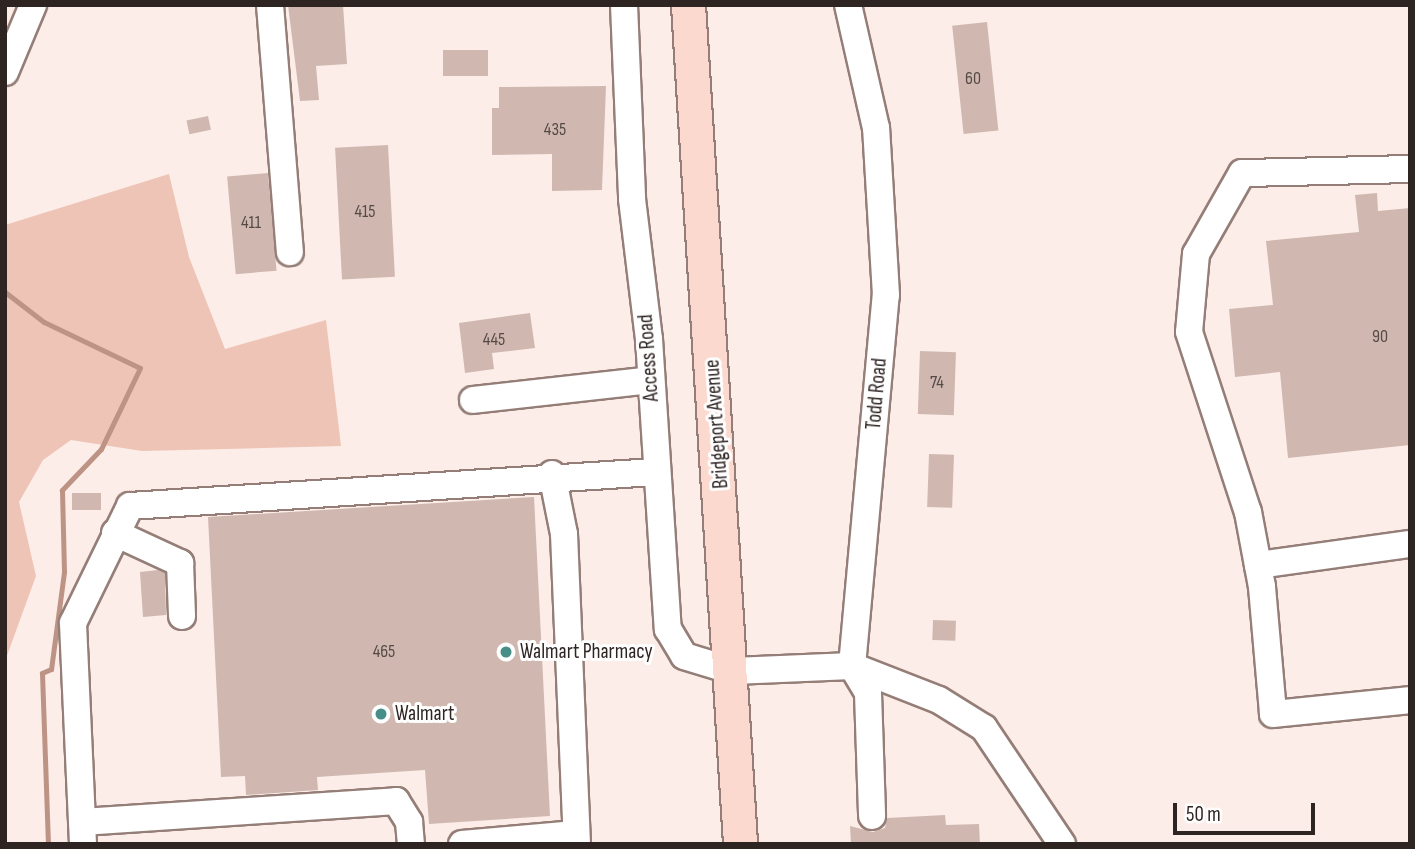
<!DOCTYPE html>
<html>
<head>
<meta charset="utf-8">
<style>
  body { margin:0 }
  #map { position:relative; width:1415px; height:849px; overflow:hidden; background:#fcede8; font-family:"Sofia Sans Condensed",sans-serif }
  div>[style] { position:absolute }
  .green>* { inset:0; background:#eec4b6 }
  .stream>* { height:5px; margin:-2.5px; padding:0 2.5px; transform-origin:2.5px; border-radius:2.5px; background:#bd9385 }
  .building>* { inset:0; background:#d0b8b1; transform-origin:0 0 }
  .roads { filter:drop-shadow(2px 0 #947e77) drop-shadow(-2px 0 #947e77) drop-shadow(0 2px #947e77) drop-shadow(0 -2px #947e77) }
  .minor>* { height:26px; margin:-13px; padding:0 13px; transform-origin:13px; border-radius:13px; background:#fff }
  .major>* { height:33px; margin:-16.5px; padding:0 16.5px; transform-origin:16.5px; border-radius:16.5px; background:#fbd9ce }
  .dots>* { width:19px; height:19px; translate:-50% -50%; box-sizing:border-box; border:4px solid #fefefe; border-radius:50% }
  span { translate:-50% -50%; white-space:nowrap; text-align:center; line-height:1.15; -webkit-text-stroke:6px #fefefe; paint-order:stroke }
  .number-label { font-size:18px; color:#564a46 }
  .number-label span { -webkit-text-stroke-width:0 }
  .street-label { font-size:21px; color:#2e2523 }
  .poi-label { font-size:21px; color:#2e2523 }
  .left { translate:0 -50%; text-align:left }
  .frame { position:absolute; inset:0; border:7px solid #2e2523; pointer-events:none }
  .scale { position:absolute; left:1173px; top:803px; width:142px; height:32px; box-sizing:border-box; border:4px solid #2e2523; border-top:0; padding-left:9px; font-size:21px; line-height:24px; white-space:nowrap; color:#2e2523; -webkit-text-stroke:5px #fefefe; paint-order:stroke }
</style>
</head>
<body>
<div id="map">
  <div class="green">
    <i style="clip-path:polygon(169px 174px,189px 257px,225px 349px,326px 320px,341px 446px,142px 451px,71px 440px,43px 460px,19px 502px,36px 576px,5px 661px,5px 225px)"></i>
  </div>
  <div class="stream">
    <i style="left:5px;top:292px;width:49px;rotate:37.6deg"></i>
    <i style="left:44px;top:322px;width:106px;rotate:25.6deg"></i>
    <i style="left:140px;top:368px;width:90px;rotate:115.7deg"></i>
    <i style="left:101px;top:449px;width:57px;rotate:133.6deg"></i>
    <i style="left:62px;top:490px;width:82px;rotate:88.6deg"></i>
    <i style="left:64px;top:572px;width:98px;rotate:97.6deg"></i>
    <i style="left:51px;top:669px;width:10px;rotate:156deg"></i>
    <i style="left:42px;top:673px;width:171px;rotate:88deg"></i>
  </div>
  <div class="building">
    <i style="clip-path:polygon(288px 5px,343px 5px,347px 64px,316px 66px,319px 100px,300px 101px)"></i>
    <i style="left:987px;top:22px;width:109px;height:35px;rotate:84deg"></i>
    <i style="left:443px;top:50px;width:45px;height:26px"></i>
    <i style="clip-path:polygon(606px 86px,602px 190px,552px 191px,552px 154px,492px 155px,492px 108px,499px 108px,499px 87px)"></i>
    <i style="left:208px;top:116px;width:14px;height:22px;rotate:78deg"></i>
    <i style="left:388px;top:145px;width:132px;height:53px;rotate:87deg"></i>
    <i style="left:268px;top:173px;width:98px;height:41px;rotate:85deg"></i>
    <i style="clip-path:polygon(1377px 193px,1378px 211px,1410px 208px,1410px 445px,1288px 458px,1280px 372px,1235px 377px,1229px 309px,1273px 305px,1266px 241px,1359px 232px,1355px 195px)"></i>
    <i style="clip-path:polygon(530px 313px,535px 348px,492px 353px,494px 369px,465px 373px,459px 323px)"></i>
    <i style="left:920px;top:351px;width:36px;height:63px;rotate:2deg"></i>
    <i style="left:929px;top:454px;width:25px;height:53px;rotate:2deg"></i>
    <i style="left:101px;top:493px;width:17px;height:29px;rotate:90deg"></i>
    <i style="clip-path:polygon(534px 497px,550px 816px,429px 824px,425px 770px,317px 777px,318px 790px,246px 795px,245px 776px,221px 777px,208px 517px)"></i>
    <i style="clip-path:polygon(158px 570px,165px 573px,166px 615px,143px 617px,140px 572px)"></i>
    <i style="left:933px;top:620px;width:23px;height:20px;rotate:2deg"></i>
    <i style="clip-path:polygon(945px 815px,946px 825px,979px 824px,980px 844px,851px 844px,850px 826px,873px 832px,885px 828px,887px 818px)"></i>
  </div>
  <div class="roads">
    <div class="minor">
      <i style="left:270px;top:5px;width:248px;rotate:85.4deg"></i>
      <i style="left:624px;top:5px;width:194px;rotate:87.6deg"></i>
      <i style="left:632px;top:199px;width:141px;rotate:83.1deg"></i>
      <i style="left:649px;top:339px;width:291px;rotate:86.3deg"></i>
      <i style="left:668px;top:629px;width:31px;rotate:59deg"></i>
      <i style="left:684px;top:656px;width:51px;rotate:17deg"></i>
      <i style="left:733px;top:671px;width:119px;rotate:-2.4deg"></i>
      <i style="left:852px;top:666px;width:373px;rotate:-84.8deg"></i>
      <i style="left:886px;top:295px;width:167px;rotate:-93.4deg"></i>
      <i style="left:876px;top:128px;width:126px;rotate:-102.8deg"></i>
      <i style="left:5px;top:72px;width:73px;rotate:-67.3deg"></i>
      <i style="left:1410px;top:169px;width:168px;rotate:178.6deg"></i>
      <i style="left:1242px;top:173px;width:93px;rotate:119.6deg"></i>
      <i style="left:1196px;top:254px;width:78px;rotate:95.1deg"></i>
      <i style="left:1189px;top:332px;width:189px;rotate:71.9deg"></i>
      <i style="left:1248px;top:512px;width:76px;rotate:79.4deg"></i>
      <i style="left:1262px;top:587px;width:127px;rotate:85deg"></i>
      <i style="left:1273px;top:714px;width:138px;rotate:-5.8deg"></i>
      <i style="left:473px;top:400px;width:179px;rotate:-6.4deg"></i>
      <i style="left:552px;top:474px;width:61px;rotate:78.7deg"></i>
      <i style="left:564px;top:534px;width:310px;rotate:87.6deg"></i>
      <i style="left:115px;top:533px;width:72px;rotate:24.8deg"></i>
      <i style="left:180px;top:563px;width:53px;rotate:87.8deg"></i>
      <i style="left:1258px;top:565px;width:153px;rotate:-7.9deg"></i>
      <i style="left:852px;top:666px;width:93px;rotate:21.3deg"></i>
      <i style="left:939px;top:700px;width:53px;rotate:31.9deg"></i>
      <i style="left:984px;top:728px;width:140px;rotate:56.1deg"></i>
      <i style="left:852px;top:666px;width:31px;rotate:59deg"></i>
      <i style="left:868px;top:693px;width:123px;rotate:88.1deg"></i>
      <i style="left:82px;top:822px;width:315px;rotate:-3.8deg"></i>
      <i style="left:396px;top:801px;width:25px;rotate:58deg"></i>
      <i style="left:409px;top:822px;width:22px;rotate:85deg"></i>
      <i style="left:83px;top:844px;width:221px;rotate:-92.6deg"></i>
      <i style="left:73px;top:623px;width:130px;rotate:-64deg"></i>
      <i style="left:130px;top:506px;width:526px;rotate:-3.71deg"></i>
      <i style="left:462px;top:844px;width:114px;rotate:-5deg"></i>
    </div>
    <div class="major">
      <i style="left:688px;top:5px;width:841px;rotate:86.45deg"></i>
    </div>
  </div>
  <div class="dots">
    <i style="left:506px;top:652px;background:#478e88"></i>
    <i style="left:381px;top:714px;background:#478e88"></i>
  </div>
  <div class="number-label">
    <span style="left:973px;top:79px">60</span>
    <span style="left:555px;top:130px">435</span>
    <span style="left:365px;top:212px">415</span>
    <span style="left:251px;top:223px">411</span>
    <span style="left:1380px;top:337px">90</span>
    <span style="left:494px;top:340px">445</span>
    <span style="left:937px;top:383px">74</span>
    <span style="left:384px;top:652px">465</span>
  </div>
  <div class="street-label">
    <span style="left:649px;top:358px;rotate:-94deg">Access Road</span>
    <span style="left:877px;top:394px;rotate:-85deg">Todd Road</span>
    <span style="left:717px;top:424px;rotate:-94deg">Bridgeport Avenue</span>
  </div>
  <div class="poi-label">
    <span class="left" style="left:520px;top:652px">Walmart Pharmacy</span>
    <span class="left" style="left:395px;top:714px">Walmart</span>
  </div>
  <div class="frame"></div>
  <div class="scale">50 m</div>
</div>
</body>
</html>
